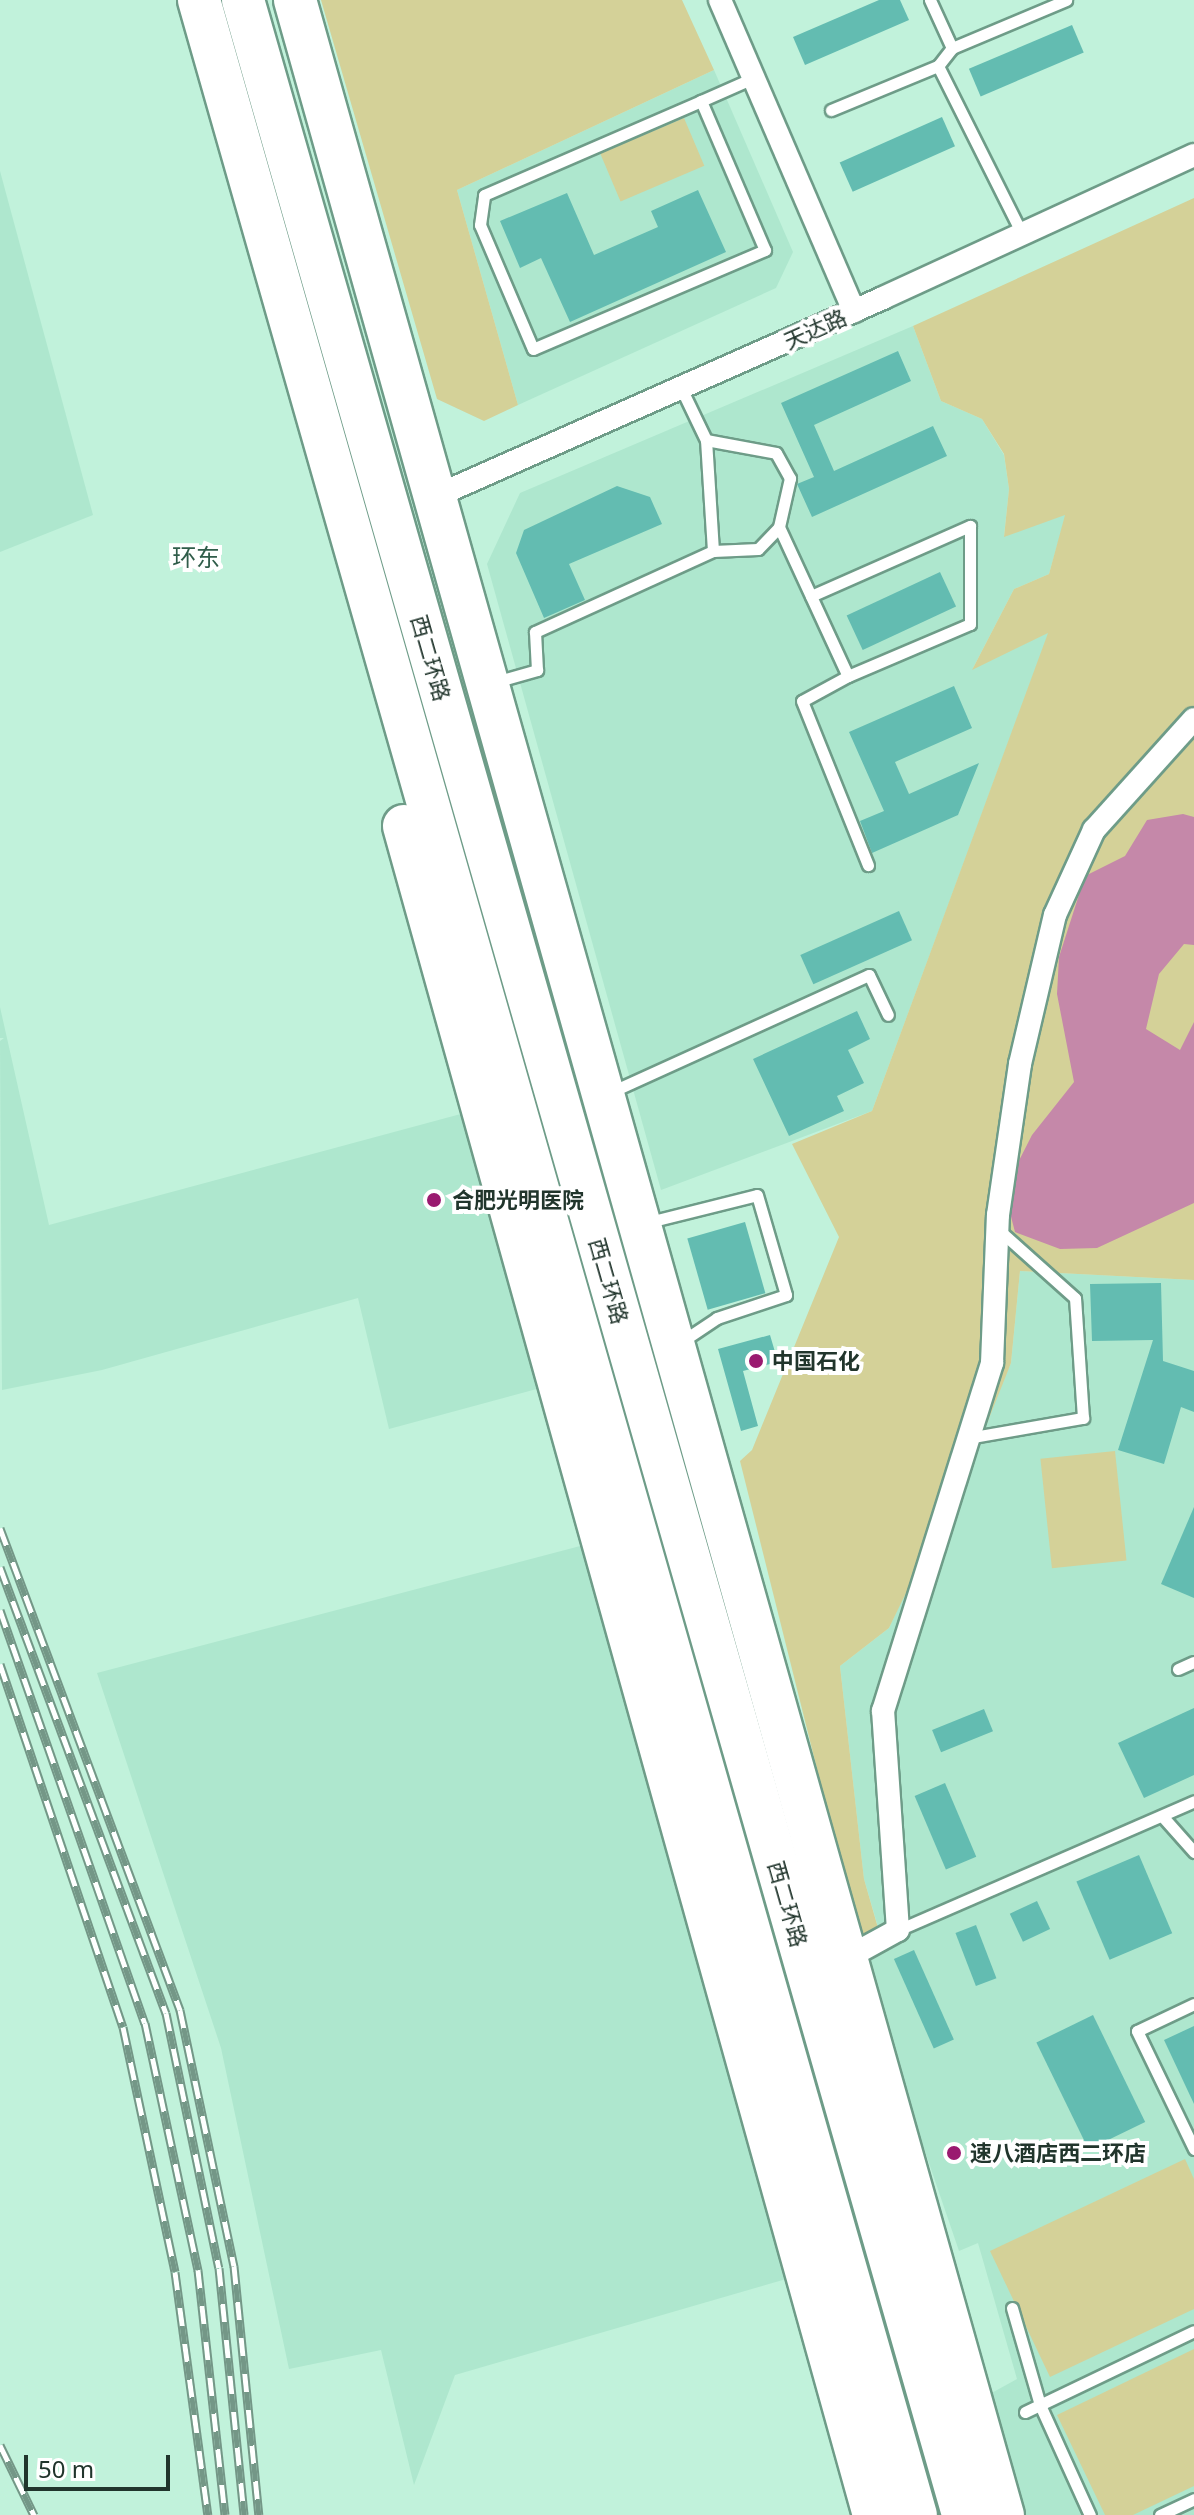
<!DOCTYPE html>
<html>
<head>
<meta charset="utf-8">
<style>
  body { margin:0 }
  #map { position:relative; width:1194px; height:2515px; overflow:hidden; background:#c1f2db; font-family:"Noto Sans","Noto Sans SC",sans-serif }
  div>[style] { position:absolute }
  .built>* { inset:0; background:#aee7ce }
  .green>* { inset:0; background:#d4d198; transform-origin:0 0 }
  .water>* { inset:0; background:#c588a9 }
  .building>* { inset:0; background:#63bcb1; transform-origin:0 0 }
  .roads { filter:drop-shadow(2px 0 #6e9c88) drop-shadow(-2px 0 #6e9c88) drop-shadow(0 2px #6e9c88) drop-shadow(0 -2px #6e9c88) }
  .lane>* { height:11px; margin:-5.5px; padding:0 5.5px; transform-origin:5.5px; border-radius:5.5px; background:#fff }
  .street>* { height:22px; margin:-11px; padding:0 11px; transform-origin:11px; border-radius:11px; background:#fff }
  .highway>* { height:42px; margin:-21px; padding:0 21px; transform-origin:21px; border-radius:21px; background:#fff }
  .rail>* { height:9px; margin-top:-4.5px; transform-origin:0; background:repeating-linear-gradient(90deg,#fff 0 18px,#749787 0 36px); box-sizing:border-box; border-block:2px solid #749787 }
  .dots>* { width:22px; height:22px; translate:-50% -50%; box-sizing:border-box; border:4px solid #fff; border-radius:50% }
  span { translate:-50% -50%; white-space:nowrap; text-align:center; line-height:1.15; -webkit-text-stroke:8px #fff; paint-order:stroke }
  .street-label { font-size:22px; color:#21352c }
  .poi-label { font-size:22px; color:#21352c; font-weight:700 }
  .left { translate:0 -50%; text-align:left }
  .neighbourhood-label { font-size:24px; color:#305d4a }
  .scale { position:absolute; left:24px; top:2455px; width:146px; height:36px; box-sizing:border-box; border:4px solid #21352c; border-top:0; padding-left:10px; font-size:24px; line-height:28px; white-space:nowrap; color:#21352c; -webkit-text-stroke:6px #fff; paint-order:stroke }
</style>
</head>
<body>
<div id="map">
  <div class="built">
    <i style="clip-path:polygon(714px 70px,793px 252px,776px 288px,518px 405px,457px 190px)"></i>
    <i style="clip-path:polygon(0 171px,93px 515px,0 552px)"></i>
    <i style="clip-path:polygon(913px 326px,941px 401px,982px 419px,1004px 455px,1009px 489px,1004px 536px,1066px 514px,1049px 574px,1014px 589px,973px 668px,1049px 632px,872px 1111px,661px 1190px,487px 564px,520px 493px)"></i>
    <i style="clip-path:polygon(0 1007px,49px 1225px,483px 1108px,559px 1383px,389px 1429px,358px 1298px,102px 1370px,2px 1390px,0 1041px,4px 1038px,0 1038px)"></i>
    <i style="clip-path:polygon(1020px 1271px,1194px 1280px,1194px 2515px,1026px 2515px,988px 2395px,1017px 2379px,978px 2243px,959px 2251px,903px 2087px,859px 1937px,878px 1927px,864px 1879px,840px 1666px,889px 1628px,1011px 1363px)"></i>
    <i style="clip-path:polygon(603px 1540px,807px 2273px,455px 2375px,414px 2485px,381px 2350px,289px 2369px,221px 2048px,97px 1673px)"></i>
  </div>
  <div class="green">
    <i style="clip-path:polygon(321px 0,682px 0,714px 70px,457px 190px,518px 405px,484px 421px,437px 399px)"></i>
    <i style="left:684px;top:118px;width:52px;height:91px;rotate:67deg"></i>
    <i style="clip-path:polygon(1194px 198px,1194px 1280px,1020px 1271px,1011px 1363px,982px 1436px,889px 1628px,840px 1666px,864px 1879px,878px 1928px,859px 1937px,740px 1461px,752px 1450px,839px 1237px,792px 1144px,872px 1111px,1048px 633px,972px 670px,1014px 589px,1049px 574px,1065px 515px,1004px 537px,1009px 489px,1004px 454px,982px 419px,941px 401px,913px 326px)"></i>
    <i style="left:1115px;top:1451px;width:110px;height:75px;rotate:84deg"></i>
    <i style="clip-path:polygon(1185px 2159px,1194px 2179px,1194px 2309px,1050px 2377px,990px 2251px)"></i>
    <i style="clip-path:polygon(1194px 2349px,1194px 2486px,1133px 2515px,1105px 2515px,1057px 2415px)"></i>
  </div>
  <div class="water">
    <i style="clip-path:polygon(1183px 814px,1194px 817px,1194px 945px,1184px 944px,1159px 974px,1146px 1029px,1180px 1050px,1194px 1022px,1194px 1203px,1097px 1248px,1060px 1249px,1015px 1232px,1004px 1190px,1032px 1135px,1074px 1082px,1057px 994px,1059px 957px,1085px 876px,1125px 856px,1147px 820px)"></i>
  </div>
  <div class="building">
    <i style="clip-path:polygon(879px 0,900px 0,909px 20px,805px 65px,793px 37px)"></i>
    <i style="left:1072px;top:25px;width:30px;height:112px;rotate:67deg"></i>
    <i style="left:942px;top:117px;width:32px;height:112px;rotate:66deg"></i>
    <i style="clip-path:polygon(698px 190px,726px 252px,570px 322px,541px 258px,520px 268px,500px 221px,567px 193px,594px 255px,658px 227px,651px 211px)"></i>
    <i style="clip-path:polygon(898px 351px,911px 381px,814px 425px,834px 471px,933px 426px,947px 456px,812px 517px,797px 484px,814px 477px,781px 403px)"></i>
    <i style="clip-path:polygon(617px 486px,650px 497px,662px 524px,569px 564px,585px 600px,544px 618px,516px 553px,524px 530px)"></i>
    <i style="left:940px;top:572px;width:38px;height:103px;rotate:65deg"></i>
    <i style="clip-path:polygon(954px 686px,972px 728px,895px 762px,909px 794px,979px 763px,958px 815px,872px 853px,860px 821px,884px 811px,849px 732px)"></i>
    <i style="left:899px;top:911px;width:32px;height:108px;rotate:66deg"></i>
    <i style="clip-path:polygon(857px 1011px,870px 1039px,848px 1050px,864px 1083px,837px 1096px,844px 1111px,789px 1136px,753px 1059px)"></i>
    <i style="left:745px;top:1222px;width:74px;height:60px;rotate:74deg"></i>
    <i style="clip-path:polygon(1161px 1283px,1163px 1361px,1194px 1371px,1194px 1412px,1181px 1407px,1164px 1464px,1118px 1450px,1153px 1340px,1092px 1341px,1090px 1284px)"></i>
    <i style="clip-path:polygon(770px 1335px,778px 1362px,743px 1371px,758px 1426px,741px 1431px,718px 1349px)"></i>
    <i style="clip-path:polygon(1194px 1507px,1194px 1598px,1161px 1584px)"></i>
    <i style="clip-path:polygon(1194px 1708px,1194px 1775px,1144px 1798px,1118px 1743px)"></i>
    <i style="left:984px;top:1709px;width:24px;height:56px;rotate:68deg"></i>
    <i style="left:945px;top:1783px;width:80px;height:33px;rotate:67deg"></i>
    <i style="left:1139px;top:1855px;width:85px;height:68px;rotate:67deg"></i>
    <i style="left:1037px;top:1901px;width:31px;height:30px;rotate:65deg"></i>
    <i style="left:976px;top:1925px;width:57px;height:22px;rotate:69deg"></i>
    <i style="left:914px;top:1950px;width:98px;height:22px;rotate:66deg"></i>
    <i style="left:1093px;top:2015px;width:119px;height:63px;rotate:64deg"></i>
    <i style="clip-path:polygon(1194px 2026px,1194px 2104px,1164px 2040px)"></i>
  </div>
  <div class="roads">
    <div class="lane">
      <i style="left:930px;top:0;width:53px;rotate:65.4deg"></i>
      <i style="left:952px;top:48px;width:23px;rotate:128deg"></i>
      <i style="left:938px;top:66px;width:188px;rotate:63.4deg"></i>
      <i style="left:952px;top:48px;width:124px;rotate:-22.8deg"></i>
      <i style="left:701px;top:101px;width:162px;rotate:66.8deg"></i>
      <i style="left:765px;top:250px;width:252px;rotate:156.9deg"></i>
      <i style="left:533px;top:349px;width:135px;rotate:-113.1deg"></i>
      <i style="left:480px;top:225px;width:30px;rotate:-82deg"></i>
      <i style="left:484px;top:195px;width:236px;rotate:-23.4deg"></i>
      <i style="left:701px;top:101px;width:57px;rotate:-23.9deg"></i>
      <i style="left:831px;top:110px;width:116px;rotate:-22.4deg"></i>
      <i style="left:706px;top:440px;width:71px;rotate:10.5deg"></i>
      <i style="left:776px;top:453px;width:29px;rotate:61deg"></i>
      <i style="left:790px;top:478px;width:50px;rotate:102.7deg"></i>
      <i style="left:779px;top:527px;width:164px;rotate:65.2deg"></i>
      <i style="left:848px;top:676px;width:52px;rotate:151.5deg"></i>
      <i style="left:802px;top:701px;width:177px;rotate:68.1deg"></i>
      <i style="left:713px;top:551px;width:45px;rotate:-2.5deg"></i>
      <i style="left:758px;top:549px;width:30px;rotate:-46deg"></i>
      <i style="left:811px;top:596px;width:174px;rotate:-23.8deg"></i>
      <i style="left:970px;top:526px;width:98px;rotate:90deg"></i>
      <i style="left:970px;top:624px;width:133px;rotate:156.9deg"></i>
      <i style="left:495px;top:682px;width:44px;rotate:-15.9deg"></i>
      <i style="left:537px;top:670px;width:38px;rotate:-93deg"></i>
      <i style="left:535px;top:632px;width:196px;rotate:-24.5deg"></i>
      <i style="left:713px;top:551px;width:111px;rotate:-93.6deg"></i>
      <i style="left:706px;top:440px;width:58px;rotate:-115.7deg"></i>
      <i style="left:611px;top:1092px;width:283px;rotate:-24.4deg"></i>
      <i style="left:869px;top:975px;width:44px;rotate:64.6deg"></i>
      <i style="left:649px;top:1222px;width:111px;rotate:-14deg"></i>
      <i style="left:757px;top:1195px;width:104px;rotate:73.8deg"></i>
      <i style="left:786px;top:1295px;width:73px;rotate:161.6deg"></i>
      <i style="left:717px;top:1318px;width:43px;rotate:146.3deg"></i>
      <i style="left:968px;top:1438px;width:117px;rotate:-9.9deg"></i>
      <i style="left:1083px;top:1418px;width:120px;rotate:-93.8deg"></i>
      <i style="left:1075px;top:1298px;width:102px;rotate:-138.2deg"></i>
      <i style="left:1178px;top:1669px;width:17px;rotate:-24deg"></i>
      <i style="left:1163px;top:1817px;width:47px;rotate:48.5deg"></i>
      <i style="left:898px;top:1930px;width:323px;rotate:-23.5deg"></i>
      <i style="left:1194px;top:2004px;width:63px;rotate:154.7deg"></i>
      <i style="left:1137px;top:2031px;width:131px;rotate:64.2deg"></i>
      <i style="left:1012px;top:2308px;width:101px;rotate:73.9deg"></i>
      <i style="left:1040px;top:2405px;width:121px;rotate:65.6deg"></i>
      <i style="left:1025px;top:2412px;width:187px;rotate:-25.6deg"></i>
      <i style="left:1160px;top:2515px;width:38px;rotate:-25deg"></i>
    </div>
    <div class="street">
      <i style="left:720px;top:0;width:339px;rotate:66.7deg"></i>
      <i style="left:434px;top:497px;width:491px;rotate:-23.9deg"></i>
      <i style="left:883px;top:298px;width:342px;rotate:-24.7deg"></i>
      <i style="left:845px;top:1959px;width:60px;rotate:-28.7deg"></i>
      <i style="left:898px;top:1930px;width:220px;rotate:-93.9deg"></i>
      <i style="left:883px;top:1711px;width:365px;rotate:-72.6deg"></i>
      <i style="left:992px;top:1363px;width:148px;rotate:-87.7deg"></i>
      <i style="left:998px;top:1215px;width:153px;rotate:-81.7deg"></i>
      <i style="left:1020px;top:1064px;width:153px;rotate:-76.8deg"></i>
      <i style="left:1055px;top:915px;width:94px;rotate:-65.4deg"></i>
      <i style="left:1094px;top:830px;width:149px;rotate:-48deg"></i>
    </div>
    <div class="highway">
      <i style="left:199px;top:0;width:2615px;rotate:74.09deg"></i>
      <i style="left:243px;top:0;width:2616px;rotate:74.02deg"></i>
      <i style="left:295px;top:0;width:2613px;rotate:74.28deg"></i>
      <i style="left:404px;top:826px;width:1753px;rotate:74.45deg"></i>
    </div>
  </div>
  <div class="rail">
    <i style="left:0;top:1528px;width:515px;rotate:69.52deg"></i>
    <i style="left:180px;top:2010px;width:262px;rotate:78.1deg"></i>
    <i style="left:234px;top:2266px;width:250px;rotate:84.3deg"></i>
    <i style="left:0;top:1567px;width:476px;rotate:69.6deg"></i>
    <i style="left:166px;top:2013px;width:260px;rotate:78.3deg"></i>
    <i style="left:219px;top:2268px;width:248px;rotate:84.2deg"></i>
    <i style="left:0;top:1610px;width:438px;rotate:70.7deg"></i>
    <i style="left:145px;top:2023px;width:253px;rotate:77.9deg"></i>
    <i style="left:198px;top:2270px;width:246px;rotate:83.7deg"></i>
    <i style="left:0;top:1664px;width:383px;rotate:71.3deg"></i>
    <i style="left:123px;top:2027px;width:250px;rotate:78deg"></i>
    <i style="left:175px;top:2272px;width:245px;rotate:82.3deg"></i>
    <i style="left:0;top:2445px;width:78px;rotate:64.1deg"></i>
  </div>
  <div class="dots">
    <i style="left:434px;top:1200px;background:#9a1a70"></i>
    <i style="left:756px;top:1361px;background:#9a1a70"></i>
    <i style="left:954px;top:2153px;background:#9a1a70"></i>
  </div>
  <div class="street-label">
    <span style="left:815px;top:329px;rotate:-24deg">天达路</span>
    <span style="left:431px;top:658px;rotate:74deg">西二环路</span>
    <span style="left:609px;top:1281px;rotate:74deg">西二环路</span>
    <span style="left:788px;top:1904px;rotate:74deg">西二环路</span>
  </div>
  <div class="poi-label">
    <span class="left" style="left:452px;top:1200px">合肥光明医院</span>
    <span class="left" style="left:772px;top:1361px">中国石化</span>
    <span class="left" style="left:970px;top:2153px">速八酒店西二环店</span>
  </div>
  <div class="neighbourhood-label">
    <span style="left:196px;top:557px">环东</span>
  </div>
  <div class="scale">50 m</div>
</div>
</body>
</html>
